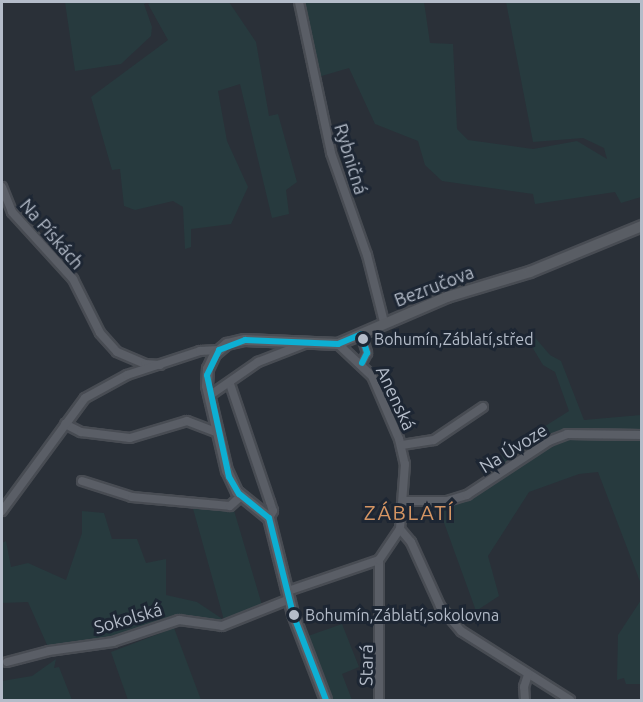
<!DOCTYPE html>
<html>
<head>
<meta charset="utf-8">
<style>
  body { margin:0 }
  #map { position:relative; width:643px; height:702px; overflow:hidden; background:#2a3038; font-family:Ubuntu,sans-serif }
  div>[style] { position:absolute }
  .green>* { inset:0; background:#273a3e }
  .roads { filter:drop-shadow(2px 0 #484c53) drop-shadow(-2px 0 #484c53) drop-shadow(0 2px #484c53) drop-shadow(0 -2px #484c53) }
  .street>* { height:8px; margin:-4px; padding:0 4px; transform-origin:4px; border-radius:4px; background:#5a5e66 }
  .secondary>* { height:10px; margin:-5px; padding:0 5px; transform-origin:5px; border-radius:5px; background:#595d64 }
  .bus-1>* { height:6px; margin:-3px; padding:0 3px; transform-origin:3px; border-radius:3px; background:#0dafd3 }
  .dots>* { width:16px; height:16px; translate:-50% -50%; box-sizing:border-box; border:3px solid #1d2633; border-radius:50% }
  span { translate:-50% -50%; white-space:nowrap; text-align:center; line-height:1.15; -webkit-text-stroke:6px #1d2633; paint-order:stroke }
  .bus-label { font-size:16px; color:#b4bcc9 }
  .left { translate:0 -50%; text-align:left }
  .street-label { font-size:18px; color:#b4bcc9 }
  .quarter-label { font-size:21px; color:#d59563; letter-spacing:1.5px }
  .frame { position:absolute; inset:0; border:3px solid #b4bcc9; pointer-events:none }
</style>
</head>
<body>
<div id="map">
  <div class="green">
    <i style="clip-path:polygon(65px 2px,148px 2px,144px 4px,152px 27px,151px 36px,121px 64px,75px 71px)"></i>
    <i style="clip-path:polygon(152px 2px,229px 2px,256px 42px,269px 116px,278px 114px,297px 182px,286px 190px,289px 214px,272px 218px,240px 84px,218px 91px,227px 141px,248px 187px,231px 224px,191px 229px,191px 247px,185px 249px,183px 207px,173px 201px,135px 210px,124px 206px,120px 169px,112px 170px,91px 97px,168px 40px,148px 4px)"></i>
    <i style="clip-path:polygon(304px 2px,424px 2px,430px 43px,453px 44px,457px 129px,468px 140px,533px 149px,577px 141px,607px 159px,604px 148px,583px 138px,533px 142px,506px 2px,641px 2px,641px 197px,621px 203px,615px 192px,535px 204px,533px 194px,442px 181px,425px 165px,418px 141px,375px 124px,349px 68px,318px 77px)"></i>
    <i style="clip-path:polygon(531px 333px,550px 355px,561px 361px,584px 420px,641px 415px,641px 584px,598px 472px,579px 474px,529px 492px,488px 556px,499px 596px,476px 611px,438px 506px,467px 498px,509px 473px,501px 454px,569px 411px,555px 372px,543px 365px,525px 335px)"></i>
    <i style="clip-path:polygon(192px 505px,233px 507px,262px 605px,225px 621px,181px 617px,114px 638px,48px 647px,28px 602px,2px 603px,2px 543px,6px 541px,11px 567px,28px 563px,66px 580px,82px 533px,82px 511px,104px 513px,112px 539px,137px 539px,146px 563px,166px 559px,166px 595px,197px 602px,224px 620px)"></i>
    <i style="clip-path:polygon(641px 600px,641px 684px,626px 684px,624px 678px,617px 680px,618px 635px)"></i>
    <i style="clip-path:polygon(342px 624px,359px 667px,342px 674px,352px 700px,332px 700px,308px 636px)"></i>
    <i style="clip-path:polygon(174px 628px,201px 700px,128px 700px,111px 652px)"></i>
    <i style="clip-path:polygon(56px 659px,54px 668px,59px 667px,72px 700px,2px 700px,2px 681px,32px 676px)"></i>
  </div>
  <div class="roads">
    <div class="street">
      <i style="left:299px;top:2px;width:154px;rotate:78deg"></i>
      <i style="left:331px;top:153px;width:108px;rotate:70.6deg"></i>
      <i style="left:367px;top:255px;width:69px;rotate:75.8deg"></i>
      <i style="left:2px;top:187px;width:27px;rotate:68deg"></i>
      <i style="left:12px;top:212px;width:91px;rotate:47.7deg"></i>
      <i style="left:73px;top:279px;width:60px;rotate:63.4deg"></i>
      <i style="left:100px;top:333px;width:25px;rotate:48deg"></i>
      <i style="left:117px;top:352px;width:30px;rotate:23deg"></i>
      <i style="left:145px;top:364px;width:15px;rotate:4deg"></i>
      <i style="left:361px;top:334px;width:20px;rotate:72deg"></i>
      <i style="left:367px;top:353px;width:11px;rotate:117deg"></i>
      <i style="left:338px;top:344px;width:47px;rotate:43.3deg"></i>
      <i style="left:372px;top:376px;width:69px;rotate:66.8deg"></i>
      <i style="left:399px;top:439px;width:26px;rotate:77deg"></i>
      <i style="left:405px;top:464px;width:65px;rotate:94.4deg"></i>
      <i style="left:400px;top:529px;width:17px;rotate:50deg"></i>
      <i style="left:411px;top:542px;width:70px;rotate:65.6deg"></i>
      <i style="left:440px;top:606px;width:33px;rotate:50deg"></i>
      <i style="left:461px;top:631px;width:129px;rotate:32.3deg"></i>
      <i style="left:230px;top:384px;width:125px;rotate:71.3deg"></i>
      <i style="left:270px;top:502px;width:9px;rotate:72deg"></i>
      <i style="left:273px;top:511px;width:8px;rotate:120deg"></i>
      <i style="left:209px;top:396px;width:60px;rotate:-34.8deg"></i>
      <i style="left:258px;top:362px;width:53px;rotate:-21.2deg"></i>
      <i style="left:65px;top:424px;width:18px;rotate:27deg"></i>
      <i style="left:81px;top:432px;width:49px;rotate:7deg"></i>
      <i style="left:130px;top:438px;width:59px;rotate:-16.6deg"></i>
      <i style="left:187px;top:421px;width:33px;rotate:21deg"></i>
      <i style="left:402px;top:445px;width:32px;rotate:-9deg"></i>
      <i style="left:434px;top:440px;width:59px;rotate:-34deg"></i>
      <i style="left:82px;top:481px;width:52px;rotate:17.7deg"></i>
      <i style="left:132px;top:497px;width:98px;rotate:5.2deg"></i>
      <i style="left:230px;top:506px;width:15px;rotate:-42deg"></i>
      <i style="left:404px;top:501px;width:43px"></i>
      <i style="left:447px;top:501px;width:21px;rotate:-17deg"></i>
      <i style="left:467px;top:495px;width:98px;rotate:-33.4deg"></i>
      <i style="left:549px;top:441px;width:19px;rotate:-21deg"></i>
      <i style="left:567px;top:434px;width:75px;rotate:0.8deg"></i>
      <i style="left:2px;top:511px;width:140px;rotate:-53.7deg"></i>
      <i style="left:85px;top:398px;width:48px;rotate:-28.7deg"></i>
      <i style="left:127px;top:375px;width:77px;rotate:-18.2deg"></i>
      <i style="left:200px;top:351px;width:19px;rotate:-3deg"></i>
      <i style="left:288px;top:591px;width:96px;rotate:-18.8deg"></i>
      <i style="left:7px;top:662px;width:43px;rotate:-14.7deg"></i>
      <i style="left:49px;top:651px;width:65px;rotate:-8deg"></i>
      <i style="left:113px;top:642px;width:70px;rotate:-18.4deg"></i>
      <i style="left:179px;top:620px;width:43px;rotate:7.9deg"></i>
      <i style="left:222px;top:626px;width:73px;rotate:-21.7deg"></i>
      <i style="left:379px;top:700px;width:140px;rotate:-90deg"></i>
      <i style="left:379px;top:560px;width:37px;rotate:-56deg"></i>
      <i style="left:525px;top:700px;width:13px;rotate:-94deg"></i>
      <i style="left:524px;top:687px;width:13px;rotate:-72deg"></i>
    </div>
    <div class="secondary">
      <i style="left:326px;top:700px;width:92px;rotate:-111deg"></i>
      <i style="left:293px;top:614px;width:99px;rotate:-104deg"></i>
      <i style="left:269px;top:518px;width:41px;rotate:-140.9deg"></i>
      <i style="left:237px;top:492px;width:23px;rotate:-115deg"></i>
      <i style="left:227px;top:471px;width:87px;rotate:-103.2deg"></i>
      <i style="left:207px;top:386px;width:17px;rotate:-87deg"></i>
      <i style="left:208px;top:369px;width:17px;rotate:-65deg"></i>
      <i style="left:215px;top:354px;width:16px;rotate:-40deg"></i>
      <i style="left:227px;top:344px;width:18px;rotate:-13deg"></i>
      <i style="left:245px;top:340px;width:93px;rotate:2.5deg"></i>
      <i style="left:338px;top:344px;width:119px;rotate:-23.3deg"></i>
      <i style="left:447px;top:297px;width:87px;rotate:-16.8deg"></i>
      <i style="left:530px;top:272px;width:121px;rotate:-22.3deg"></i>
    </div>
  </div>
  <div class="bus-1">
    <i style="left:326px;top:700px;width:92px;rotate:-111deg"></i>
    <i style="left:293px;top:614px;width:99px;rotate:-104deg"></i>
    <i style="left:269px;top:518px;width:38px;rotate:-141deg"></i>
    <i style="left:239px;top:494px;width:20px;rotate:-120deg"></i>
    <i style="left:229px;top:477px;width:104px;rotate:-102.2deg"></i>
    <i style="left:207px;top:375px;width:28px;rotate:-64deg"></i>
    <i style="left:219px;top:350px;width:28px;rotate:-21deg"></i>
    <i style="left:245px;top:340px;width:93px;rotate:2.5deg"></i>
    <i style="left:338px;top:344px;width:25px;rotate:-23deg"></i>
    <i style="left:361px;top:334px;width:20px;rotate:72deg"></i>
    <i style="left:367px;top:353px;width:11px;rotate:117deg"></i>
  </div>
  <div class="dots">
    <i style="left:363px;top:339px;background:#b4bcc9"></i>
    <i style="left:294px;top:615px;background:#b4bcc9"></i>
  </div>
  <div class="bus-label">
    <span class="left" style="left:374px;top:339px">Bohumín,Záblatí,střed</span>
    <span class="left" style="left:305px;top:615px">Bohumín,Záblatí,sokolovna</span>
  </div>
  <div class="street-label">
    <span style="left:351px;top:159px;rotate:73deg">Rybničná</span>
    <span style="left:52px;top:234px;rotate:49deg">Na Pískách</span>
    <span style="left:434px;top:286px;rotate:-21deg">Bezručova</span>
    <span style="left:396px;top:398px;rotate:65deg">Anenská</span>
    <span style="left:513px;top:448px;rotate:-32deg">Na Úvoze</span>
    <span style="left:128px;top:618px;rotate:-16deg">Sokolská</span>
    <span style="left:366px;top:665px;rotate:-89deg">Stará</span>
  </div>
  <div class="quarter-label">
    <span style="left:409px;top:512px">ZÁBLATÍ</span>
  </div>
  <div class="frame"></div>
</div>
</body>
</html>
